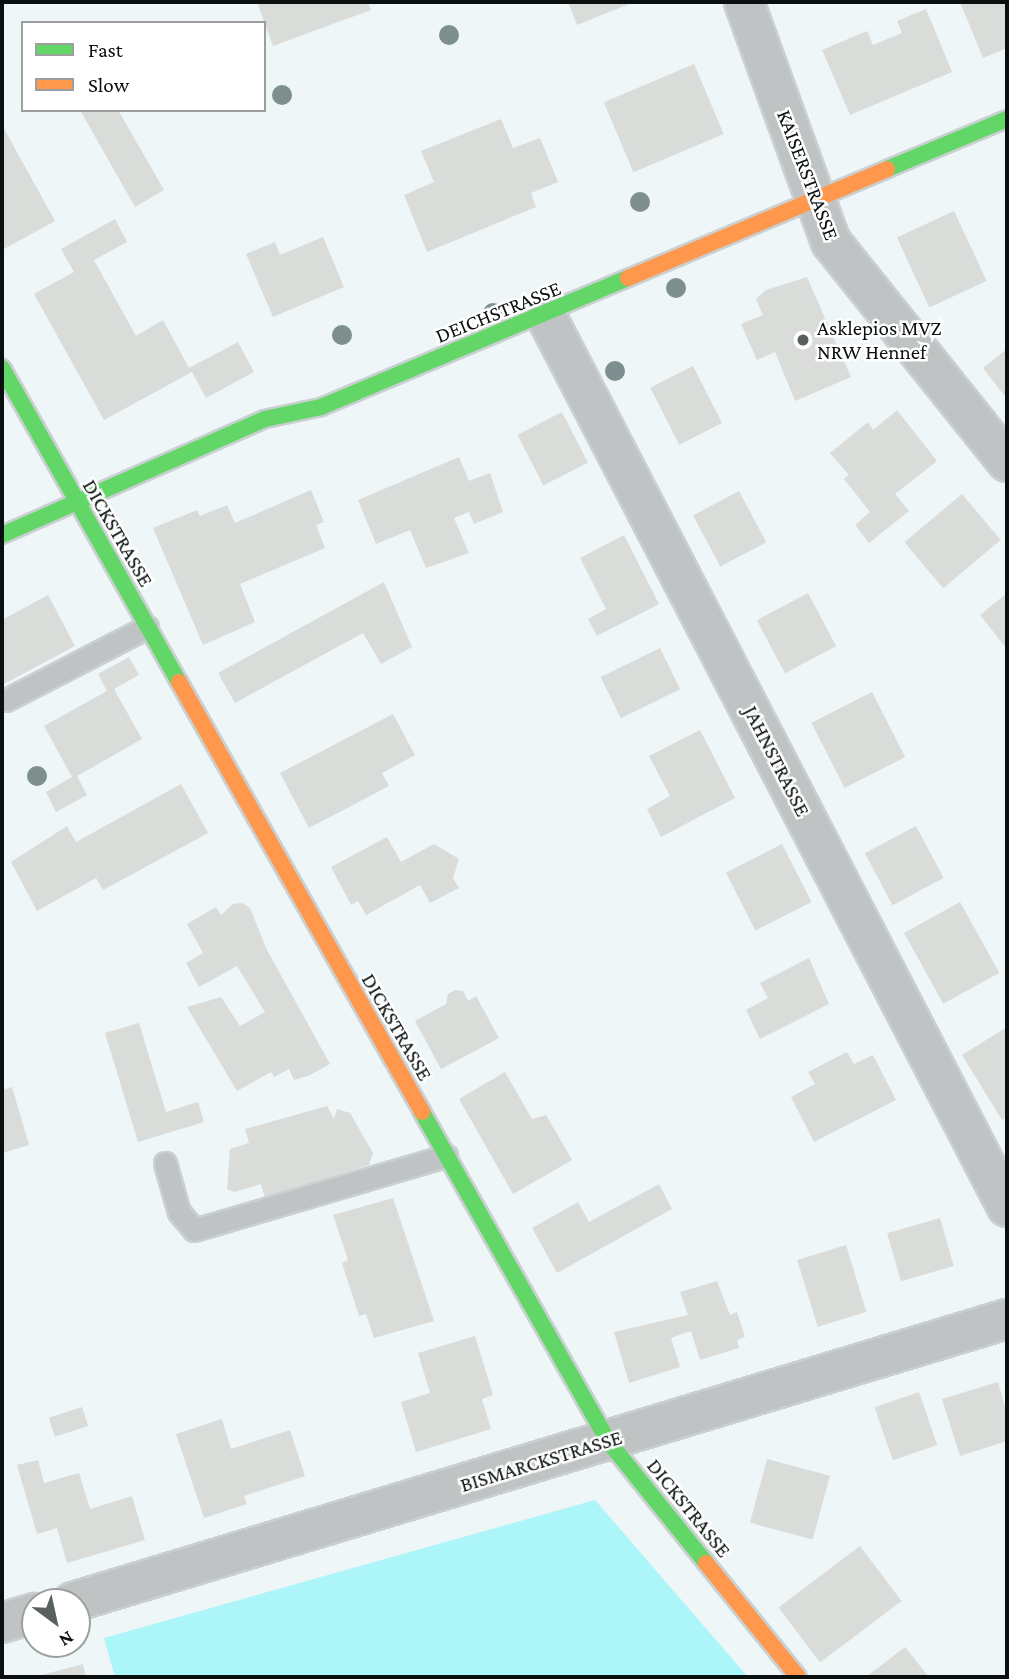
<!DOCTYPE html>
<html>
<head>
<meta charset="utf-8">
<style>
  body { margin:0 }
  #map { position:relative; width:1009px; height:1679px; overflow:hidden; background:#eef6f7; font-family:"Crimson Pro",serif }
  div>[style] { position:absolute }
  .green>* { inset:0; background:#acf5f8 }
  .building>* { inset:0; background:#dadcda; transform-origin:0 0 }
  .roads { filter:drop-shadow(2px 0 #cad0d1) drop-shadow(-2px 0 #cad0d1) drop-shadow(0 2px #cad0d1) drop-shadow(0 -2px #cad0d1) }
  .lane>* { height:21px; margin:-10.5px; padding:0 10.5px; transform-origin:10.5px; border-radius:10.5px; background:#bfc3c3 }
  .street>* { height:38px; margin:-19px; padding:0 19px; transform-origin:19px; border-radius:19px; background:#bfc3c3 }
  .fast>* { height:16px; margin:-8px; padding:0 8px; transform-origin:8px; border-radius:8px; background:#63d668 }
  .slow>* { height:16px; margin:-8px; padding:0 8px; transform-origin:8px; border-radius:8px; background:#ff974d }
  .trees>* { width:20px; height:20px; margin:-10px; border-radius:50%; background:#7e8f90 }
  .dots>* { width:19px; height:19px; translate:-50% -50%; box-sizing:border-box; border:4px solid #fff; border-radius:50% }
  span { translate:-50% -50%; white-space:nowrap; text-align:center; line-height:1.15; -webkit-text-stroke:5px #fff; paint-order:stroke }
  .street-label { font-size:21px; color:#0a0f0f }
  .poi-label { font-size:21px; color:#0a0f0f }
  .left { translate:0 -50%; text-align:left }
  .frame { position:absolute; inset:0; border:4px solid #0a0f0f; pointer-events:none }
  .legend { position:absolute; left:21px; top:21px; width:245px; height:91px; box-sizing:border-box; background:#fff; border:2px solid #9d9f9f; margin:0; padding:9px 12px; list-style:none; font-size:21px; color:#0a0f0f }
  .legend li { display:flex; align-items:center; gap:14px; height:35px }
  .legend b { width:35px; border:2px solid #9d9f9f }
  .north { position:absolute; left:21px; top:1588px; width:70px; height:70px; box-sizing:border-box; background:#fff; border:2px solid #9d9f9f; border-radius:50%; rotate:147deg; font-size:19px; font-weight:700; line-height:28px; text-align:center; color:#0a0f0f }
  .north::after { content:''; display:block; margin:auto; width:24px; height:32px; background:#5a6060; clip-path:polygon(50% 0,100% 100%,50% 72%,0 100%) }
</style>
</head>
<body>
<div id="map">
  <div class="green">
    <i style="clip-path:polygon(595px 1500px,748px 1677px,115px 1677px,104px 1638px)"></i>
  </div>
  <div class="building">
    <i style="clip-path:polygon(257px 2px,368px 2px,371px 10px,273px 46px)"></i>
    <i style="clip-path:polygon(568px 2px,634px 2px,577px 25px)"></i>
    <i style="clip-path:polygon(960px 2px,1007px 2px,1007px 48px,983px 58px)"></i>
    <i style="clip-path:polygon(926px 9px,952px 72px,850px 115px,822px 50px,867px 31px,873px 45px,902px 33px,897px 21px)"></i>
    <i style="left:694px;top:64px;width:76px;height:98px;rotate:67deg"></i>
    <i style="clip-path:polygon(80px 110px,118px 110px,164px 190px,135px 207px)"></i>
    <i style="clip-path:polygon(501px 119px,513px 148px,540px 138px,558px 182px,531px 193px,536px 207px,427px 252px,404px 195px,434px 182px,421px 151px)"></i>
    <i style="clip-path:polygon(2px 125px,55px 221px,2px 250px)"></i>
    <i style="left:954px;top:211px;width:77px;height:63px;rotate:65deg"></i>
    <i style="clip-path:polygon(115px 219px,127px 242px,94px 260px,136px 336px,163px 320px,189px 368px,238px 342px,254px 372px,206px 398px,192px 372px,104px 420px,34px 294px,74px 272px,61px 249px)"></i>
    <i style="clip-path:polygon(323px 237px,344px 287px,273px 317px,246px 254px,275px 242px,280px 255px)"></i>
    <i style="clip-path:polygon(807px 277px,851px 377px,795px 401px,775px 352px,757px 360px,741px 324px,763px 315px,756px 299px,766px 290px)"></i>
    <i style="clip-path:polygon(1007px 349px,1007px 399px,983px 368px)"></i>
    <i style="left:693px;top:366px;width:64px;height:48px;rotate:63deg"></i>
    <i style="clip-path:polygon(897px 410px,937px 461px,895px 494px,909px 511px,869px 543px,855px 525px,870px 512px,844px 479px,849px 475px,830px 453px,868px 422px,873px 430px)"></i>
    <i style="left:562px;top:412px;width:57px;height:50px;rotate:63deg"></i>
    <i style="clip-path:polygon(459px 457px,469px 481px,490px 473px,503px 512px,474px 524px,469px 512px,454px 518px,469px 553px,426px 568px,410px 530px,376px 544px,358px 500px)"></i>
    <i style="clip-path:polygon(311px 490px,324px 522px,316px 525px,325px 548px,240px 584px,255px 622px,203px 645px,153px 528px,197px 510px,200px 516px,227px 505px,235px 523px)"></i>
    <i style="left:739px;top:491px;width:58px;height:52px;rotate:62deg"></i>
    <i style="left:962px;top:494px;width:60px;height:75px;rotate:50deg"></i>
    <i style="clip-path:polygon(624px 535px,659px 604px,597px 636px,588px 619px,606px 609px,580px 558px)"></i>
    <i style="clip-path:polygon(384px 582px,412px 647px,381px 664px,363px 633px,235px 703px,218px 673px)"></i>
    <i style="left:808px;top:593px;width:60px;height:58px;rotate:62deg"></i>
    <i style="clip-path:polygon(1007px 593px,1007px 649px,980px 615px)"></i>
    <i style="clip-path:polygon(48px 595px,75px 646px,2px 685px,2px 620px)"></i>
    <i style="left:660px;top:648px;width:46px;height:66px;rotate:64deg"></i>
    <i style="clip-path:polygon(129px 657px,139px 675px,114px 689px,142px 739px,77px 776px,87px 795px,56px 812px,46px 792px,72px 777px,44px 726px,107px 691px,98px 674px)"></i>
    <i style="left:872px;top:692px;width:73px;height:68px;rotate:63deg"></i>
    <i style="clip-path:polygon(393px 714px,415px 755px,382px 773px,389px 786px,309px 828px,280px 773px)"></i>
    <i style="clip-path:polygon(700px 730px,735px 798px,661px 837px,647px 809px,670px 796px,649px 756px)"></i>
    <i style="clip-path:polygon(181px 784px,208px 833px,103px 890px,96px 878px,37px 911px,11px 862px,67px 826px,76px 842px)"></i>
    <i style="left:916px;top:826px;width:59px;height:58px;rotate:62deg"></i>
    <i style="clip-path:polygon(387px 837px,401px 862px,434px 844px,459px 859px,453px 878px,459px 888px,430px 903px,420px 885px,366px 915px,358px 901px,351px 905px,331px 867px)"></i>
    <i style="left:782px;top:844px;width:65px;height:63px;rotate:63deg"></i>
    <i style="left:960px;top:902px;width:81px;height:64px;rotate:61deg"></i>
    <i style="clip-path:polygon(233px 904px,242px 903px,250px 908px,267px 950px,330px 1064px,308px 1076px,294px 1080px,289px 1069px,274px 1077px,271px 1072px,237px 1091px,187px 1007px,221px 997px,240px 1026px,265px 1012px,237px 966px,199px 987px,186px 963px,203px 953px,187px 924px,216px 907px,221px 915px)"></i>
    <i style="clip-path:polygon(809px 958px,829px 1004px,760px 1039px,746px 1010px,768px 998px,760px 983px)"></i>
    <i style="clip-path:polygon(455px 990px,463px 991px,468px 1001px,476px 996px,499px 1038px,441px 1069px,415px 1021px,446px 1004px,448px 994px)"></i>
    <i style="clip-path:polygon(139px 1023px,166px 1112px,198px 1102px,204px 1122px,138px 1142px,105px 1033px)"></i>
    <i style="clip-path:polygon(1007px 1027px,1007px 1117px,1002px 1120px,962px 1055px)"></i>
    <i style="clip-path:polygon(847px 1052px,854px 1064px,873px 1055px,896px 1100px,814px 1142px,791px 1097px,815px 1084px,808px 1072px)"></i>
    <i style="clip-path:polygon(505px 1072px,532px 1119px,546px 1115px,572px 1160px,513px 1194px,459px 1099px)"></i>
    <i style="clip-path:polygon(12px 1087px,29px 1145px,2px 1153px,2px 1090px)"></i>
    <i style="clip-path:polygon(327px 1106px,334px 1119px,337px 1109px,350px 1113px,373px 1153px,369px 1165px,265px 1198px,261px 1184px,234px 1192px,227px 1189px,230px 1149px,249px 1143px,245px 1129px)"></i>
    <i style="clip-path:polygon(659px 1184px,672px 1209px,557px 1273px,532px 1228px,578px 1202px,589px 1222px)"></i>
    <i style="clip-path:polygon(393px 1198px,434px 1321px,374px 1338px,366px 1314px,359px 1316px,342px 1263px,348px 1260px,333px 1215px)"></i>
    <i style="left:940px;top:1218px;width:50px;height:55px;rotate:74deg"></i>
    <i style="left:846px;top:1245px;width:70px;height:51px;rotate:73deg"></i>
    <i style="clip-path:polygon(717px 1281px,730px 1315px,737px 1312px,745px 1337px,737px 1340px,739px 1348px,700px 1360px,691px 1331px,671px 1338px,680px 1367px,629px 1383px,614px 1332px,688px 1315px,680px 1292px)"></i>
    <i style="clip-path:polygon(475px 1336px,493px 1395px,482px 1399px,491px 1429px,416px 1452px,401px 1402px,430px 1393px,418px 1353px)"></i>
    <i style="clip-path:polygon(998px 1382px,1007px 1414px,1007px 1441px,960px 1456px,942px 1399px)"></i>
    <i style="left:919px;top:1392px;width:56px;height:47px;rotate:71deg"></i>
    <i style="left:82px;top:1407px;width:20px;height:35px;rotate:72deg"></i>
    <i style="clip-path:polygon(222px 1419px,231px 1449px,290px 1430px,305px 1476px,244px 1496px,247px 1504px,204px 1518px,176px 1434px)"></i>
    <i style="left:767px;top:1459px;width:65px;height:66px;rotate:15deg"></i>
    <i style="clip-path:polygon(38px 1460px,44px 1483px,79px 1473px,90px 1509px,132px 1496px,145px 1540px,67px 1563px,57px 1528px,37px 1534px,17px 1465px)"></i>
    <i style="left:860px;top:1546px;width:69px;height:102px;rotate:53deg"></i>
    <i style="clip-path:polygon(905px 1647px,929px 1677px,866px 1677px)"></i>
    <i style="clip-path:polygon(83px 1664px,86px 1677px,38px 1677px,38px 1676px)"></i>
  </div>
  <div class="roads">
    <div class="lane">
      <i style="left:6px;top:700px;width:159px;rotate:-27.4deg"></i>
      <i style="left:165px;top:1163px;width:51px;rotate:74.1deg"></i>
      <i style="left:179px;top:1212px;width:23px;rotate:50deg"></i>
      <i style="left:194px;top:1230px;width:263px;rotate:-16.4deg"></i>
    </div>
    <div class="street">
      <i style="left:744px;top:2px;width:255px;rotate:70.1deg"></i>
      <i style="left:831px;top:242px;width:282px;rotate:51.3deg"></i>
      <i style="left:546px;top:316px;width:1003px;rotate:62.64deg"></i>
      <i style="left:73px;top:1602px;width:976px;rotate:-16.86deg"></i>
      <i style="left:2px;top:1623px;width:34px;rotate:-17deg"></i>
    </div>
    <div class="fast">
      <i style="left:887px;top:169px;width:130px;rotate:-22.6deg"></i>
      <i style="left:2px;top:368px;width:360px;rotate:60.6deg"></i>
      <i style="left:2px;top:535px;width:287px;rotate:-23.8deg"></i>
      <i style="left:265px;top:419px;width:57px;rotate:-12.1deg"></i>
      <i style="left:321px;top:407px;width:333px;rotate:-22.8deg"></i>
      <i style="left:422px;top:1112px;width:378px;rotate:60.5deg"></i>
      <i style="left:608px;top:1441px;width:156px;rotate:51.2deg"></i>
    </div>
    <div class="slow">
      <i style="left:628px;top:278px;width:281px;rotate:-22.8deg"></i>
      <i style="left:179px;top:682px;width:494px;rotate:60.5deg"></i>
      <i style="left:706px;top:1563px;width:146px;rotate:51.1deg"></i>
    </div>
  </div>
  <div class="trees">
    <i style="left:449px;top:35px"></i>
    <i style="left:282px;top:95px"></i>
    <i style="left:640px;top:202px"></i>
    <i style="left:676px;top:288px"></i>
    <i style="left:493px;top:313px"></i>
    <i style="left:342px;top:335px"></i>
    <i style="left:615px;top:371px"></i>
    <i style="left:37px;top:776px"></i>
  </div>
  <div class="dots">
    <i style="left:803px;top:340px;background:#5a6060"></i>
  </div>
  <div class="street-label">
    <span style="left:808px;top:175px;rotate:69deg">KAISERSTRASSE</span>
    <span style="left:498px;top:312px;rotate:-22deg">DEICHSTRASSE</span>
    <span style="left:118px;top:533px;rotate:60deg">DICKSTRASSE</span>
    <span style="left:777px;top:761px;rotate:63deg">JAHNSTRASSE</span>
    <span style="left:397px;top:1027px;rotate:60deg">DICKSTRASSE</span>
    <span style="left:541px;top:1461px;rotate:-17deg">BISMARCKSTRASSE</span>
    <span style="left:689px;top:1508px;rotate:51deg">DICKSTRASSE</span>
  </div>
  <div class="poi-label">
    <span class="left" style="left:817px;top:340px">Asklepios MVZ<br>NRW Hennef</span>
  </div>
  <div class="frame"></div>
  <ul class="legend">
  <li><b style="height:9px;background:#63d668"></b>Fast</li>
  <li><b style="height:9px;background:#ff974d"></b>Slow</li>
  </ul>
  <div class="north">N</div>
</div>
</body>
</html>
